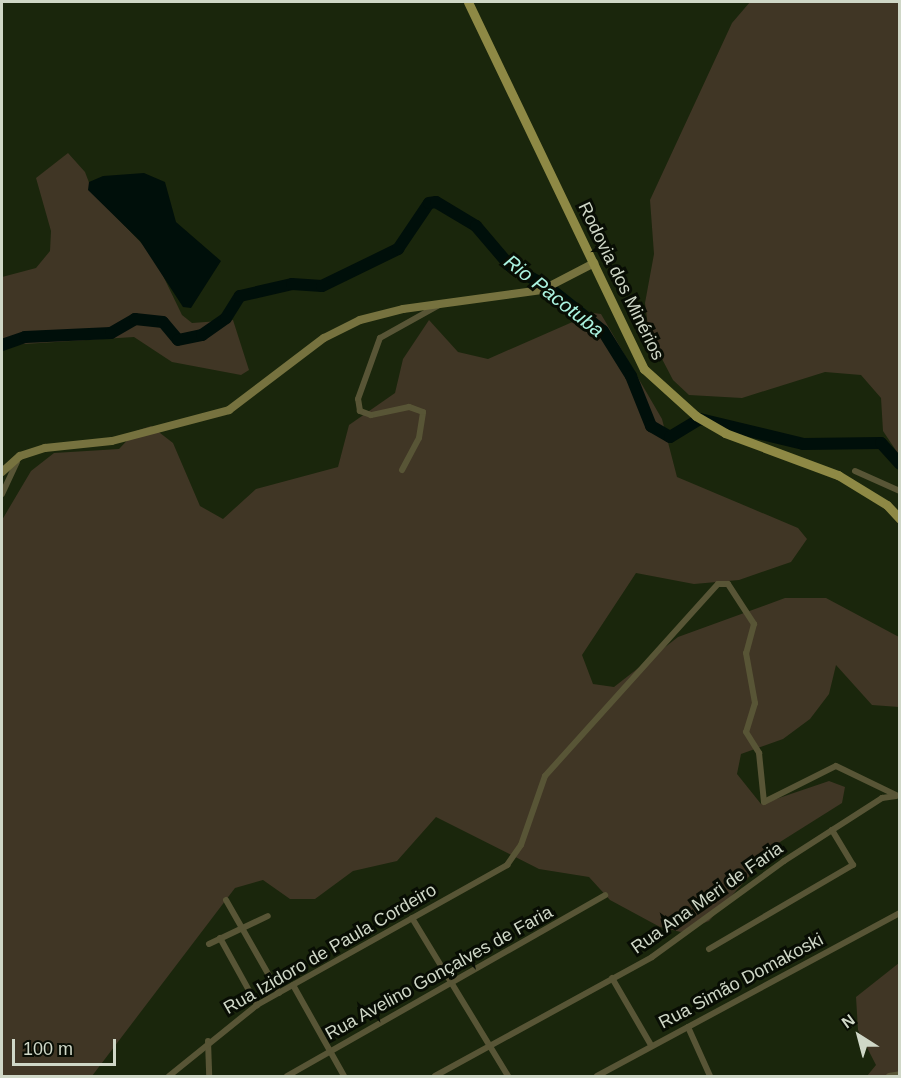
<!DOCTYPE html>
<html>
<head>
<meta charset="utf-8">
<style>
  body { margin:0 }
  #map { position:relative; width:901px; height:1078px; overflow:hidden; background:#1a260c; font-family:Helvetica,sans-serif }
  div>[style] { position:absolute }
  .green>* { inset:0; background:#403625 }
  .water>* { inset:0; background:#000f0a }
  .river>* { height:12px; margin:-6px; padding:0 6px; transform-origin:6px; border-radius:6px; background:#000f0a }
  .street>* { height:6px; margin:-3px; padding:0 3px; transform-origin:3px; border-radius:3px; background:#585536 }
  .secondary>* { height:8px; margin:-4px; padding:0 4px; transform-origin:4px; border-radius:4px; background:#76723f }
  .primary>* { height:9px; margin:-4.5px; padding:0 4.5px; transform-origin:4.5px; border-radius:4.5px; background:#8e8945 }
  span { translate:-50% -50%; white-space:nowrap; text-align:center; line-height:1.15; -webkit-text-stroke:6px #080d04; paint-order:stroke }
  .street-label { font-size:18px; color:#cfd7c7 }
  .water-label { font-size:20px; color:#abf3e0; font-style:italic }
  .frame { position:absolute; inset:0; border:3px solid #cfd7c7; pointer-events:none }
  .north { position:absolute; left:829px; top:1006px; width:60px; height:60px; -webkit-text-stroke:4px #080d04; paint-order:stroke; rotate:324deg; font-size:16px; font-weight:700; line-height:24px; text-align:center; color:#cfd7c7 }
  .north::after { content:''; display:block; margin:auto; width:21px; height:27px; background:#cfd7c7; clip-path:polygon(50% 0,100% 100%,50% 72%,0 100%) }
  .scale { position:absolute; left:12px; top:1039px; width:104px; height:27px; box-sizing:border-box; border:3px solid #cfd7c7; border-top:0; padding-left:8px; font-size:18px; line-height:21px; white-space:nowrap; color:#cfd7c7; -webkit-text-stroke:4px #080d04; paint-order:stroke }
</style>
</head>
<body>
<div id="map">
  <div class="green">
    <i style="clip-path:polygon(750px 2px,899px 2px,899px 455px,883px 431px,881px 398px,861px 375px,825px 372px,742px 398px,689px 395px,673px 380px,649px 334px,645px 303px,654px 254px,650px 200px,732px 23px)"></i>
    <i style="clip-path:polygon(68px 153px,85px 172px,93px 193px,153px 255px,182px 315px,192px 323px,233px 320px,249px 370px,241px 375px,172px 362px,134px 337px,9px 345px,2px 352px,2px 277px,36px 268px,50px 251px,51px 231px,36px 178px)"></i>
    <i style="clip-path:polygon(593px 313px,601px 314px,662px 419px,677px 477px,798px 528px,807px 539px,791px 562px,739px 580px,694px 584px,636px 573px,582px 655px,593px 684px,614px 687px,678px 637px,785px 598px,826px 598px,899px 637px,899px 707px,872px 705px,836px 665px,829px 694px,810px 719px,783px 739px,741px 754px,737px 774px,761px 804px,829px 781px,845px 787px,842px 803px,780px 842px,709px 921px,681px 932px,660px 927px,610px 900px,589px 877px,539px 869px,436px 817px,397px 861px,353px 871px,315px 899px,290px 899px,263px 880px,235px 888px,92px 1076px,2px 1076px,2px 520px,31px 471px,54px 453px,119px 449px,136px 431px,151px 426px,173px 443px,200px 506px,223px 519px,256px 489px,338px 467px,349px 425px,395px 393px,403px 359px,429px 320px,458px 352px,488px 359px)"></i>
    <i style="clip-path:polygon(899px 963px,899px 1076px,867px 1076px,876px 1065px,858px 1030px,856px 997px)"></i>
  </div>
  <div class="water">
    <i style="clip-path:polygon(144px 173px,165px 182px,176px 222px,221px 261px,191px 308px,183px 307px,140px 241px,88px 190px,89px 182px,103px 176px)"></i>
  </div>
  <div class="river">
    <i style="left:2px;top:345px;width:24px;rotate:-19deg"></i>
    <i style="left:25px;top:337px;width:86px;rotate:-2.7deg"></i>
    <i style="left:111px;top:333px;width:28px;rotate:-30deg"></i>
    <i style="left:135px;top:319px;width:28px;rotate:6deg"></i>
    <i style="left:163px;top:322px;width:23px;rotate:50deg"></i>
    <i style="left:178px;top:340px;width:25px;rotate:-12deg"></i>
    <i style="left:202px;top:335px;width:29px;rotate:-35deg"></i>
    <i style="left:226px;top:318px;width:26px;rotate:-58deg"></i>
    <i style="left:240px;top:296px;width:53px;rotate:-13deg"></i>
    <i style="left:292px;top:284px;width:30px;rotate:4deg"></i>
    <i style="left:322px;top:286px;width:85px;rotate:-26deg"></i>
    <i style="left:398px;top:249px;width:55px;rotate:-56deg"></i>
    <i style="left:429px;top:203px;width:7px;rotate:-8deg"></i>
    <i style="left:436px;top:202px;width:47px;rotate:31deg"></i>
    <i style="left:476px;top:226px;width:52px;rotate:49.6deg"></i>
    <i style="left:510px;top:266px;width:43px;rotate:28.9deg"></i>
    <i style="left:548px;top:287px;width:70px;rotate:38.7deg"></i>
    <i style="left:603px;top:331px;width:53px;rotate:58.1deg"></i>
    <i style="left:631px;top:376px;width:54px;rotate:68.2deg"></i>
    <i style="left:651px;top:426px;width:22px;rotate:30deg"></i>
    <i style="left:670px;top:437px;width:35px;rotate:-31deg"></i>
    <i style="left:700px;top:419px;width:106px;rotate:13.6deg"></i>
    <i style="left:803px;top:444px;width:78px;rotate:-0.7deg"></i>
    <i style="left:881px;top:443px;width:28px;rotate:48deg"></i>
  </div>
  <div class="street">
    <i style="left:402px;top:470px;width:36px;rotate:-62deg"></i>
    <i style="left:419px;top:438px;width:26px;rotate:-81deg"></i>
    <i style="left:423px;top:412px;width:15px;rotate:-160deg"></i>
    <i style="left:409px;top:407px;width:39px;rotate:168deg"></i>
    <i style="left:371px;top:415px;width:12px;rotate:-160deg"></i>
    <i style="left:360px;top:411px;width:12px;rotate:-99deg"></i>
    <i style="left:358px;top:399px;width:65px;rotate:-70.2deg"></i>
    <i style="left:380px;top:338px;width:70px;rotate:-29.1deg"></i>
    <i style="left:855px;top:471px;width:49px;rotate:24deg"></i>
    <i style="left:2px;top:494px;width:35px;rotate:-65deg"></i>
    <i style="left:226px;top:900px;width:107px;rotate:60.3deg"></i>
    <i style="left:412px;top:918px;width:185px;rotate:58.7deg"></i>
    <i style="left:220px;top:938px;width:77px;rotate:61.1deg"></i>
    <i style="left:209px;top:944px;width:65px;rotate:-25.4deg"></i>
    <i style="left:709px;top:949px;width:167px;rotate:-30.3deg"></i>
    <i style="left:853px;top:865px;width:41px;rotate:-121deg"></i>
    <i style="left:612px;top:978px;width:78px;rotate:59.8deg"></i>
    <i style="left:293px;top:985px;width:104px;rotate:60.7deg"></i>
    <i style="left:688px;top:1027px;width:54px;rotate:65.8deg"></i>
    <i style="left:208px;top:1041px;width:35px;rotate:88deg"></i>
    <i style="left:169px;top:1076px;width:113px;rotate:-38.9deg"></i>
    <i style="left:257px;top:1005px;width:287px;rotate:-29.2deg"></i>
    <i style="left:507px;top:865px;width:24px;rotate:-55deg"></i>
    <i style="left:521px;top:845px;width:73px;rotate:-70.8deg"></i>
    <i style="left:545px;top:776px;width:258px;rotate:-48deg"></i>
    <i style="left:718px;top:584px;width:10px"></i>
    <i style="left:728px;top:584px;width:48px;rotate:57deg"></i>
    <i style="left:754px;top:624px;width:30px;rotate:105deg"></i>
    <i style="left:746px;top:653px;width:51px;rotate:79.8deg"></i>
    <i style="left:755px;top:703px;width:30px;rotate:107deg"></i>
    <i style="left:746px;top:732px;width:25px;rotate:58deg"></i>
    <i style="left:759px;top:753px;width:49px;rotate:84.2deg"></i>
    <i style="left:764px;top:802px;width:80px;rotate:-26.6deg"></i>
    <i style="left:836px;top:766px;width:67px;rotate:25.8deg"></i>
    <i style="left:287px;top:1076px;width:366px;rotate:-29.6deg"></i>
    <i style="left:435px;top:1076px;width:247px;rotate:-28.7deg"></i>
    <i style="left:652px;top:957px;width:163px;rotate:-36deg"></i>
    <i style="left:784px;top:861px;width:117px;rotate:-32.7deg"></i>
    <i style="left:882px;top:798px;width:14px;rotate:-8deg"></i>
    <i style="left:597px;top:1076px;width:344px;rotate:-28.3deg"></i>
    <i style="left:889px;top:1076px;width:11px;rotate:-10deg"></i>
  </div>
  <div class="secondary">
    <i style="left:2px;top:472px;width:24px;rotate:-42deg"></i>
    <i style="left:20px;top:456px;width:26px;rotate:-18deg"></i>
    <i style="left:45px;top:448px;width:67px;rotate:-6deg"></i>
    <i style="left:112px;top:441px;width:121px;rotate:-14.8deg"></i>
    <i style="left:229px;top:410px;width:119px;rotate:-37.2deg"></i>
    <i style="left:324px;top:338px;width:40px;rotate:-26.6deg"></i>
    <i style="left:360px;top:320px;width:44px;rotate:-14.3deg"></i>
    <i style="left:403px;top:309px;width:140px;rotate:-7.8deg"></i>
    <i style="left:542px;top:290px;width:59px;rotate:-27.4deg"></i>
  </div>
  <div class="primary">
    <i style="left:468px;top:2px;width:407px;rotate:64.4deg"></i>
    <i style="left:644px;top:369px;width:70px;rotate:42.1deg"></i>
    <i style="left:696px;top:416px;width:34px;rotate:30deg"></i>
    <i style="left:725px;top:433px;width:121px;rotate:20.4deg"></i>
    <i style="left:838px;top:475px;width:57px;rotate:31.5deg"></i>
    <i style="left:887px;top:505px;width:19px;rotate:47deg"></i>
  </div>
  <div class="street-label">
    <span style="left:621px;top:281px;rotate:64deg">Rodovia dos Minérios</span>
    <span style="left:707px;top:898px;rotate:-35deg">Rua Ana Meri de Faria</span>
    <span style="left:330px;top:949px;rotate:-30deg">Rua Izidoro de Paula Cordeiro</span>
    <span style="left:439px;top:973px;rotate:-29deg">Rua Avelino Gonçalves de Faria</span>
    <span style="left:741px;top:981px;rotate:-28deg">Rua Simão Domakoski</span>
  </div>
  <div class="water-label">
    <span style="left:554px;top:296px;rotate:38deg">Rio Pacotuba</span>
  </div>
  <div class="frame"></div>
  <div class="north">N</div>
  <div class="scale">100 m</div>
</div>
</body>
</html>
